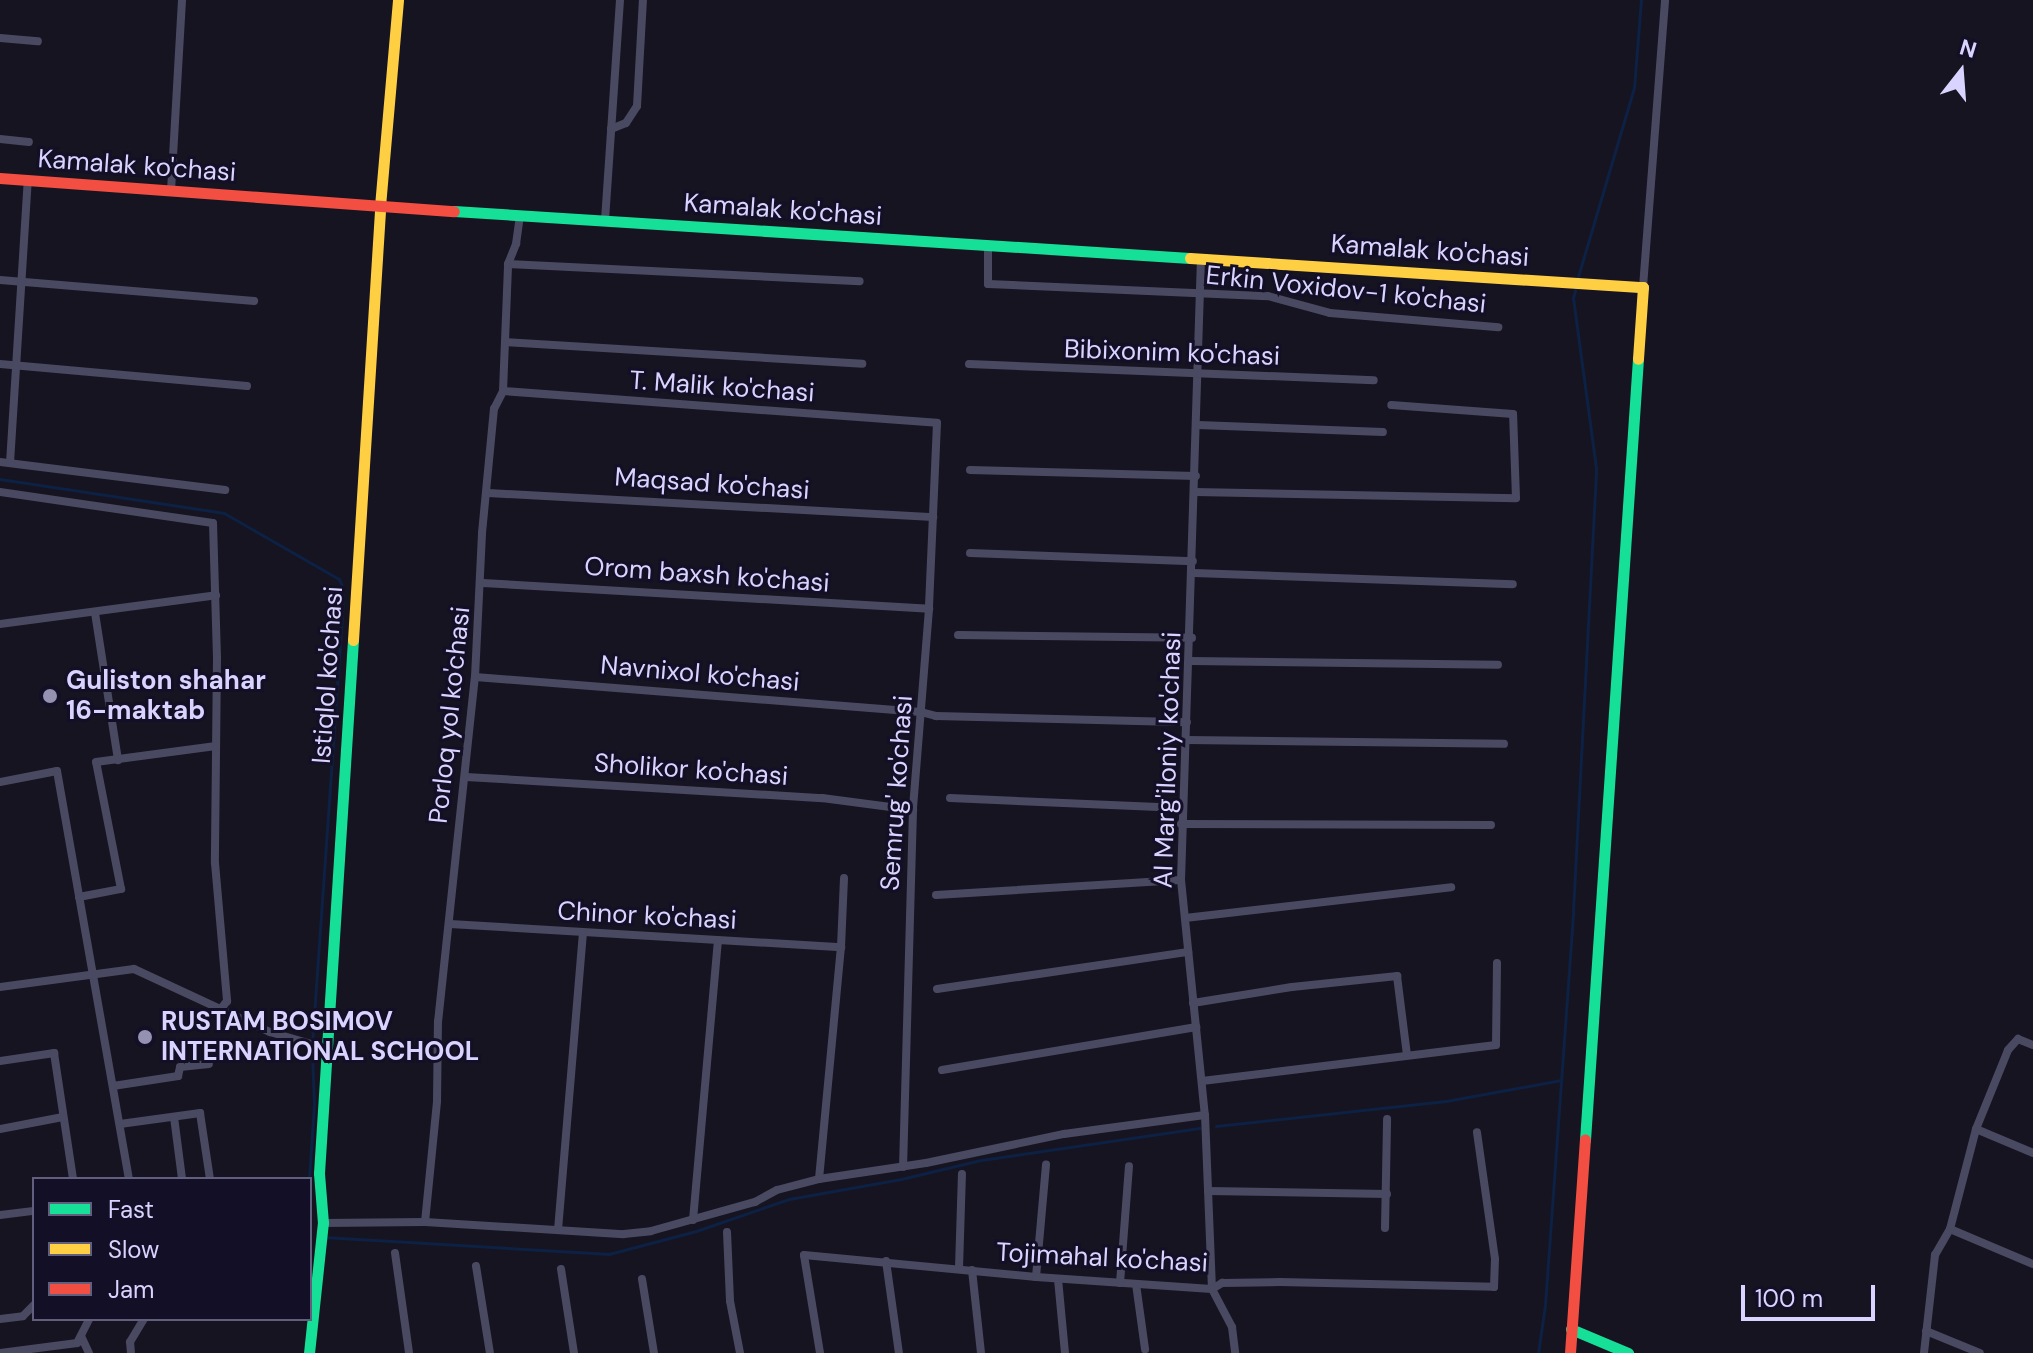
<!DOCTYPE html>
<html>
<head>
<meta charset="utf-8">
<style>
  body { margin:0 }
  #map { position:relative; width:2033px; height:1353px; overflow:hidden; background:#161421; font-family:"DM Sans",sans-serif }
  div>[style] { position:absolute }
  .stream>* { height:3px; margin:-1.5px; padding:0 1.5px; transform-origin:1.5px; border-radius:1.5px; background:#0d2144 }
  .street>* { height:8px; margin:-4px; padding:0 4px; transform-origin:4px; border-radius:4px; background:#4a4962 }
  .fast>* { height:11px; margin:-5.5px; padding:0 5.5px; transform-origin:5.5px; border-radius:5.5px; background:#16e098 }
  .slow>* { height:11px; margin:-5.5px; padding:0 5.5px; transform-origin:5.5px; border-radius:5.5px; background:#ffcf43 }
  .jam>* { height:11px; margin:-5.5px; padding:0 5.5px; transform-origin:5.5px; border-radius:5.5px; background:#f24e42 }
  .dots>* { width:22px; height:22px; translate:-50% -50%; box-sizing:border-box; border:4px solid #130f26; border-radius:50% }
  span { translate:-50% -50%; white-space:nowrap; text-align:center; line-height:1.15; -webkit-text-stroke:6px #130f26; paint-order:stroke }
  .street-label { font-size:26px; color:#d9d4ff }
  .poi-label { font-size:26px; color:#d9d4ff; font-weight:700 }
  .left { translate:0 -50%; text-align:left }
  .legend { position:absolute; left:32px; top:1177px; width:280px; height:144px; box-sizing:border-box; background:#130f26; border:2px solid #625e7d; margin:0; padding:10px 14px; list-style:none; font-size:24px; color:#d9d4ff }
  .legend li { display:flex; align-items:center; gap:16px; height:40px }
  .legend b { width:40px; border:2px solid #625e7d }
  .north { position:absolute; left:1921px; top:32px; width:80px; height:80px; -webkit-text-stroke:6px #130f26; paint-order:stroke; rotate:17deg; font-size:22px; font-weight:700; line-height:32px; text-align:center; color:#d9d4ff }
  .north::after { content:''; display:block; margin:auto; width:28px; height:36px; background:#d9d4ff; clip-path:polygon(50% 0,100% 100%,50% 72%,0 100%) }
  .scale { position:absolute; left:1741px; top:1285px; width:134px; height:36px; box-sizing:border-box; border:4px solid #d9d4ff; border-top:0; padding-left:10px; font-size:24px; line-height:28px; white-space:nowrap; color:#d9d4ff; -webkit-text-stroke:6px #130f26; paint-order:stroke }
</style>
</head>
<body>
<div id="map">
  <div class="stream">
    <i style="left:1577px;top:280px;width:200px;rotate:-73.5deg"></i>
    <i style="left:1634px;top:88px;width:88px;rotate:-85.5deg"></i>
    <i style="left:0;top:479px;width:227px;rotate:8.6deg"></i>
    <i style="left:224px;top:513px;width:133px;rotate:29.9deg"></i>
    <i style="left:339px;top:579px;width:10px;rotate:66deg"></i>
    <i style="left:343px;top:588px;width:27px;rotate:92deg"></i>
    <i style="left:342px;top:615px;width:426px;rotate:94deg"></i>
    <i style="left:1216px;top:1126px;width:231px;rotate:-6.2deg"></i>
    <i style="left:1446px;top:1101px;width:117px;rotate:-10.3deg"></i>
    <i style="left:309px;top:1179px;width:76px;rotate:-86.2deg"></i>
    <i style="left:314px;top:1103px;width:48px;rotate:-92.4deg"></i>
    <i style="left:324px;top:1237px;width:286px;rotate:3.4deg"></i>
    <i style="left:609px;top:1254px;width:90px;rotate:-14.8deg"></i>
    <i style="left:696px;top:1231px;width:98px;rotate:-19deg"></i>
    <i style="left:789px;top:1199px;width:114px;rotate:-10.1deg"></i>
    <i style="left:901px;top:1179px;width:82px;rotate:-13.4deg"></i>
    <i style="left:981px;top:1160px;width:221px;rotate:-8.3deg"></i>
    <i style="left:1538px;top:1353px;width:49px;rotate:-81.7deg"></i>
    <i style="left:1545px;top:1305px;width:395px;rotate:-85.9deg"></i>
    <i style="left:1573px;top:911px;width:444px;rotate:-87deg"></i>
    <i style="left:1596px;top:468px;width:172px;rotate:-97.7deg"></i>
    <i style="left:1573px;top:298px;width:11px;rotate:-75deg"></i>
  </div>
  <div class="street">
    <i style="left:0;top:38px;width:38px;rotate:5deg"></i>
    <i style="left:611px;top:129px;width:16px;rotate:-22deg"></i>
    <i style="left:626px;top:123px;width:20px;rotate:-57deg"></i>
    <i style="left:637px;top:106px;width:106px;rotate:-86.8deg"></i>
    <i style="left:0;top:139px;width:29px;rotate:6deg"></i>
    <i style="left:171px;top:191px;width:191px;rotate:-86.7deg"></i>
    <i style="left:605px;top:220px;width:221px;rotate:-86.1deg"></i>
    <i style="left:988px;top:245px;width:39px;rotate:90deg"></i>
    <i style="left:988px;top:284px;width:280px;rotate:2.5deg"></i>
    <i style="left:1268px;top:296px;width:64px;rotate:15.3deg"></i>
    <i style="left:1330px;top:313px;width:169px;rotate:4.8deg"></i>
    <i style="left:1201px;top:258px;width:622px;rotate:91.84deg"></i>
    <i style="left:1181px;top:880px;width:236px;rotate:84.2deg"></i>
    <i style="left:1205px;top:1115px;width:174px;rotate:87.7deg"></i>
    <i style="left:1212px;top:1289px;width:43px;rotate:62.2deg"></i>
    <i style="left:1232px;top:1327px;width:26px;rotate:83deg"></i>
    <i style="left:508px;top:264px;width:352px;rotate:2.8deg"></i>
    <i style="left:0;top:280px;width:255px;rotate:4.7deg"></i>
    <i style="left:1643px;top:287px;width:288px;rotate:-85.6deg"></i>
    <i style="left:505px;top:342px;width:358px;rotate:3.5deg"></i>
    <i style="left:0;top:364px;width:248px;rotate:5.1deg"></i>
    <i style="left:969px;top:364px;width:405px;rotate:2.3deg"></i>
    <i style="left:503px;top:391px;width:435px;rotate:4.2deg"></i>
    <i style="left:937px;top:423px;width:186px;rotate:92.5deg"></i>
    <i style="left:929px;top:609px;width:202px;rotate:94.6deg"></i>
    <i style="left:913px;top:810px;width:357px;rotate:91.6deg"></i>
    <i style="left:1198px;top:425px;width:185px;rotate:2.2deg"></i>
    <i style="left:0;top:462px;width:227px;rotate:7.1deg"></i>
    <i style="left:10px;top:463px;width:284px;rotate:-86.4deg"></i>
    <i style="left:970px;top:470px;width:226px;rotate:1.5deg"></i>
    <i style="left:0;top:492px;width:215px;rotate:8.3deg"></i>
    <i style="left:213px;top:523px;width:135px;rotate:88.3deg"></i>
    <i style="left:217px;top:658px;width:205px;rotate:90.6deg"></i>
    <i style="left:215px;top:863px;width:139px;rotate:85deg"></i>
    <i style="left:227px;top:1001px;width:11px;rotate:128deg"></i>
    <i style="left:1195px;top:492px;width:321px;rotate:1.1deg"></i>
    <i style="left:1516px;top:498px;width:84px;rotate:-92deg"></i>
    <i style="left:1513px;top:414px;width:122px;rotate:-175.8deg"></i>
    <i style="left:488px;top:493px;width:446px;rotate:3.1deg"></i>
    <i style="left:970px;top:553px;width:223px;rotate:2.1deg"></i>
    <i style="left:1194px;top:573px;width:319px;rotate:2deg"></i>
    <i style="left:483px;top:583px;width:447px;rotate:3.3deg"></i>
    <i style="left:95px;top:613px;width:149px;rotate:81.1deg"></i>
    <i style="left:0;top:624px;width:218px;rotate:-7.6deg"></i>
    <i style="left:958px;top:635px;width:234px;rotate:0.7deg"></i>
    <i style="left:1191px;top:661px;width:307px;rotate:0.7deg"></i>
    <i style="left:475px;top:677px;width:447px;rotate:4.5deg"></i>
    <i style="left:921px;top:712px;width:16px;rotate:15deg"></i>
    <i style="left:936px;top:716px;width:251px;rotate:1.4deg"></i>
    <i style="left:1187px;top:740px;width:317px;rotate:0.7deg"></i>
    <i style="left:466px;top:777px;width:357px;rotate:3.4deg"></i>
    <i style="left:822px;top:798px;width:92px;rotate:7.5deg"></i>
    <i style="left:0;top:782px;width:58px;rotate:-10.9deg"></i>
    <i style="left:57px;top:771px;width:414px;rotate:80deg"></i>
    <i style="left:950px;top:798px;width:232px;rotate:2.5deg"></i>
    <i style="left:1181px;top:824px;width:310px;rotate:0.2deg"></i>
    <i style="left:936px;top:895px;width:245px;rotate:-3.5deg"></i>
    <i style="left:79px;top:897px;width:43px;rotate:-10.8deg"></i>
    <i style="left:121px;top:889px;width:129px;rotate:-101.1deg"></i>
    <i style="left:96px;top:762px;width:121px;rotate:-7.6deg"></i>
    <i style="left:1185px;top:918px;width:268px;rotate:-6.6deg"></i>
    <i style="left:450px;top:924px;width:392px;rotate:3.4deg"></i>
    <i style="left:0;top:987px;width:135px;rotate:-7.7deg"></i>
    <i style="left:134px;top:969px;width:150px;rotate:24.9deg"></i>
    <i style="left:270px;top:1032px;width:60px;rotate:16.3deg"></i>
    <i style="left:937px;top:989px;width:254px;rotate:-8.4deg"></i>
    <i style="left:1193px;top:1003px;width:100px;rotate:-9.2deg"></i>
    <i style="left:1292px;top:987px;width:106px;rotate:-6deg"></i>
    <i style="left:1397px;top:976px;width:80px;rotate:82.8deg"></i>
    <i style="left:0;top:1061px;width:55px;rotate:-8.4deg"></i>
    <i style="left:54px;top:1053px;width:127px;rotate:81.4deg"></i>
    <i style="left:942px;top:1070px;width:258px;rotate:-9.6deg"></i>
    <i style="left:1202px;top:1081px;width:296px;rotate:-7deg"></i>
    <i style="left:1496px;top:1045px;width:82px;rotate:-89.3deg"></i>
    <i style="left:113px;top:1086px;width:66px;rotate:-8.7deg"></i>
    <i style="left:178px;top:1076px;width:9px;rotate:-77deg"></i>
    <i style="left:180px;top:1067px;width:29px;rotate:-6deg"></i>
    <i style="left:174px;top:1117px;width:63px;rotate:82.6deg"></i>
    <i style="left:120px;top:1124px;width:81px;rotate:-7.8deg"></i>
    <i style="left:200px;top:1113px;width:67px;rotate:81.4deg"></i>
    <i style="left:0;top:1129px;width:64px;rotate:-10.8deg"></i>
    <i style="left:1976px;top:1129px;width:62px;rotate:22.8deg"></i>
    <i style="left:819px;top:1179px;width:233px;rotate:-84.6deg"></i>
    <i style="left:841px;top:947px;width:69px;rotate:-87.5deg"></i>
    <i style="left:1208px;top:1191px;width:179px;rotate:1deg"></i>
    <i style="left:0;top:1215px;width:34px;rotate:-7deg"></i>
    <i style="left:693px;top:1220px;width:281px;rotate:-84.9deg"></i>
    <i style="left:425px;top:1222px;width:122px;rotate:-84.3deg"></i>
    <i style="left:437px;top:1101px;width:79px;rotate:-89.3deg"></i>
    <i style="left:438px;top:1022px;width:347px;rotate:-83.9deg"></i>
    <i style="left:475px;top:677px;width:144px;rotate:-87.2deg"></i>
    <i style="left:482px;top:533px;width:125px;rotate:-84.5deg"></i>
    <i style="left:494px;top:409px;width:20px;rotate:-63deg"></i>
    <i style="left:503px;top:391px;width:127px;rotate:-87.7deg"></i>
    <i style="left:508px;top:264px;width:22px;rotate:-68deg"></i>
    <i style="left:516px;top:244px;width:29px;rotate:-82deg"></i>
    <i style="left:323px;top:1223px;width:102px;rotate:-0.6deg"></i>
    <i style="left:425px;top:1222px;width:199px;rotate:3.5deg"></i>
    <i style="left:624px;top:1234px;width:27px;rotate:-6deg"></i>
    <i style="left:651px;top:1231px;width:108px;rotate:-15.6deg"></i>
    <i style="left:755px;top:1202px;width:25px;rotate:-29deg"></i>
    <i style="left:777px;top:1190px;width:43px;rotate:-14.7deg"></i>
    <i style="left:819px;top:1179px;width:108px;rotate:-8.5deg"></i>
    <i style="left:926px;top:1163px;width:141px;rotate:-11.9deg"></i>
    <i style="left:1064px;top:1134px;width:142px;rotate:-7.7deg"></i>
    <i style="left:1385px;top:1228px;width:109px;rotate:-88.9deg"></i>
    <i style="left:1950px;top:1229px;width:90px;rotate:22.9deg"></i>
    <i style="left:558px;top:1230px;width:298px;rotate:-85.2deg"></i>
    <i style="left:727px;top:1232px;width:69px;rotate:87.5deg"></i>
    <i style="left:730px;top:1301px;width:53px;rotate:79.1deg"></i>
    <i style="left:395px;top:1253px;width:101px;rotate:82deg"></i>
    <i style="left:886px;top:1261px;width:93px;rotate:82deg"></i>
    <i style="left:476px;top:1266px;width:88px;rotate:80.9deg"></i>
    <i style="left:959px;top:1268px;width:94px;rotate:-88.2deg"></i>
    <i style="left:561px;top:1269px;width:85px;rotate:81.2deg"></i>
    <i style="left:972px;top:1270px;width:83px;rotate:83.8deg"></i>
    <i style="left:1036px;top:1277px;width:113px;rotate:-84.9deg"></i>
    <i style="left:642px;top:1279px;width:75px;rotate:80.8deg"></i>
    <i style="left:1058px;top:1279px;width:74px;rotate:84.6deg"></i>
    <i style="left:1120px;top:1283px;width:117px;rotate:-85.6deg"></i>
    <i style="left:1136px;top:1284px;width:66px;rotate:82.1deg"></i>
    <i style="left:0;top:1319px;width:23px;rotate:-7deg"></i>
    <i style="left:23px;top:1316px;width:16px;rotate:-45deg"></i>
    <i style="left:1926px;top:1331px;width:58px;rotate:22.2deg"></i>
    <i style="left:81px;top:1336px;width:19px;rotate:65deg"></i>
    <i style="left:0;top:1353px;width:78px;rotate:-7.4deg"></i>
    <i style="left:77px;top:1343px;width:27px;rotate:-63deg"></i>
    <i style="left:131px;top:1353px;width:11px;rotate:-95deg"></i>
    <i style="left:130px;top:1342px;width:27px;rotate:-59deg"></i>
    <i style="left:820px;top:1353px;width:99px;rotate:-99.3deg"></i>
    <i style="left:804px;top:1255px;width:233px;rotate:5.4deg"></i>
    <i style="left:1036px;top:1277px;width:176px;rotate:3.9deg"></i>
    <i style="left:1212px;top:1289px;width:12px;rotate:-31deg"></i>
    <i style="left:1222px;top:1283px;width:58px;rotate:-1deg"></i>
    <i style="left:1280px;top:1282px;width:214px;rotate:1.3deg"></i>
    <i style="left:1494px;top:1287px;width:28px;rotate:-88deg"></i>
    <i style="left:1495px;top:1259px;width:128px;rotate:-98.1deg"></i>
    <i style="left:1924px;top:1353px;width:99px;rotate:-83.6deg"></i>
    <i style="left:1935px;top:1255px;width:30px;rotate:-60deg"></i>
    <i style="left:1950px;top:1229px;width:103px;rotate:-75.4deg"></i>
    <i style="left:1976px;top:1129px;width:85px;rotate:-67.9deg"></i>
    <i style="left:2008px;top:1050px;width:15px;rotate:-48deg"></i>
    <i style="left:2018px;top:1039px;width:16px;rotate:22deg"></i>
  </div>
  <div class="fast">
    <i style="left:454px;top:211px;width:737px;rotate:3.65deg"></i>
    <i style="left:1585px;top:1140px;width:783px;rotate:-86.12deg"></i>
    <i style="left:1571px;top:1329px;width:62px;rotate:22.8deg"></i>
    <i style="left:309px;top:1353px;width:131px;rotate:-83.9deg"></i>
    <i style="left:323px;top:1223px;width:50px;rotate:-94.6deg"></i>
    <i style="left:319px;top:1173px;width:534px;rotate:-86.35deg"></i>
  </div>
  <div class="slow">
    <i style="left:1190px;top:258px;width:454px;rotate:3.7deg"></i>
    <i style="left:1643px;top:287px;width:72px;rotate:94deg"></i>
    <i style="left:353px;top:640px;width:435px;rotate:-86.4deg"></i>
    <i style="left:380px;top:206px;width:207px;rotate:-85deg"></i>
  </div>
  <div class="jam">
    <i style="left:0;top:178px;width:455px;rotate:4.2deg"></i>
    <i style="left:1570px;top:1353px;width:214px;rotate:-86deg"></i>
  </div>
  <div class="dots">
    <i style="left:50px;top:696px;background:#9591b1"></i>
    <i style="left:145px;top:1037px;background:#9591b1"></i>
  </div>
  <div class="street-label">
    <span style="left:137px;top:166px;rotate:4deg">Kamalak ko'chasi</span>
    <span style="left:783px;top:210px;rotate:4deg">Kamalak ko'chasi</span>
    <span style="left:1430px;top:251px;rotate:4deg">Kamalak ko'chasi</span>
    <span style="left:1346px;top:290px;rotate:6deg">Erkin Voxidov-1 ko'chasi</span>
    <span style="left:1172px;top:353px;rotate:2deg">Bibixonim ko'chasi</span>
    <span style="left:722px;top:387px;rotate:4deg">T. Malik ko'chasi</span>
    <span style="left:712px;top:484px;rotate:4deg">Maqsad ko'chasi</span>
    <span style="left:707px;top:575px;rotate:4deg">Orom baxsh ko'chasi</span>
    <span style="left:700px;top:674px;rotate:5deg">Navnixol ko'chasi</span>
    <span style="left:328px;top:675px;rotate:-86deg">Istiqlol ko'chasi</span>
    <span style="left:450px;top:715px;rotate:-84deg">Porloq yol ko'chasi</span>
    <span style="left:1168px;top:760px;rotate:-88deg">Al Marg'iloniy ko'chasi</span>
    <span style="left:691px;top:770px;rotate:4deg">Sholikor ko'chasi</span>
    <span style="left:897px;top:793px;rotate:-86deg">Semrug' ko'chasi</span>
    <span style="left:647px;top:916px;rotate:3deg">Chinor ko'chasi</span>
    <span style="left:1102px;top:1258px;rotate:3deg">Tojimahal ko'chasi</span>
  </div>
  <div class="poi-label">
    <span class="left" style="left:66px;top:696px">Guliston shahar<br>16-maktab</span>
    <span class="left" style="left:161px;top:1037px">RUSTAM BOSIMOV<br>INTERNATIONAL SCHOOL</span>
  </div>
  <ul class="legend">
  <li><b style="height:10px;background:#16e098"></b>Fast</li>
  <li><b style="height:10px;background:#ffcf43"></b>Slow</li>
  <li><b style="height:10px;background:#f24e42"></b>Jam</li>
  </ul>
  <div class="north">N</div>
  <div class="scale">100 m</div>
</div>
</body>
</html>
